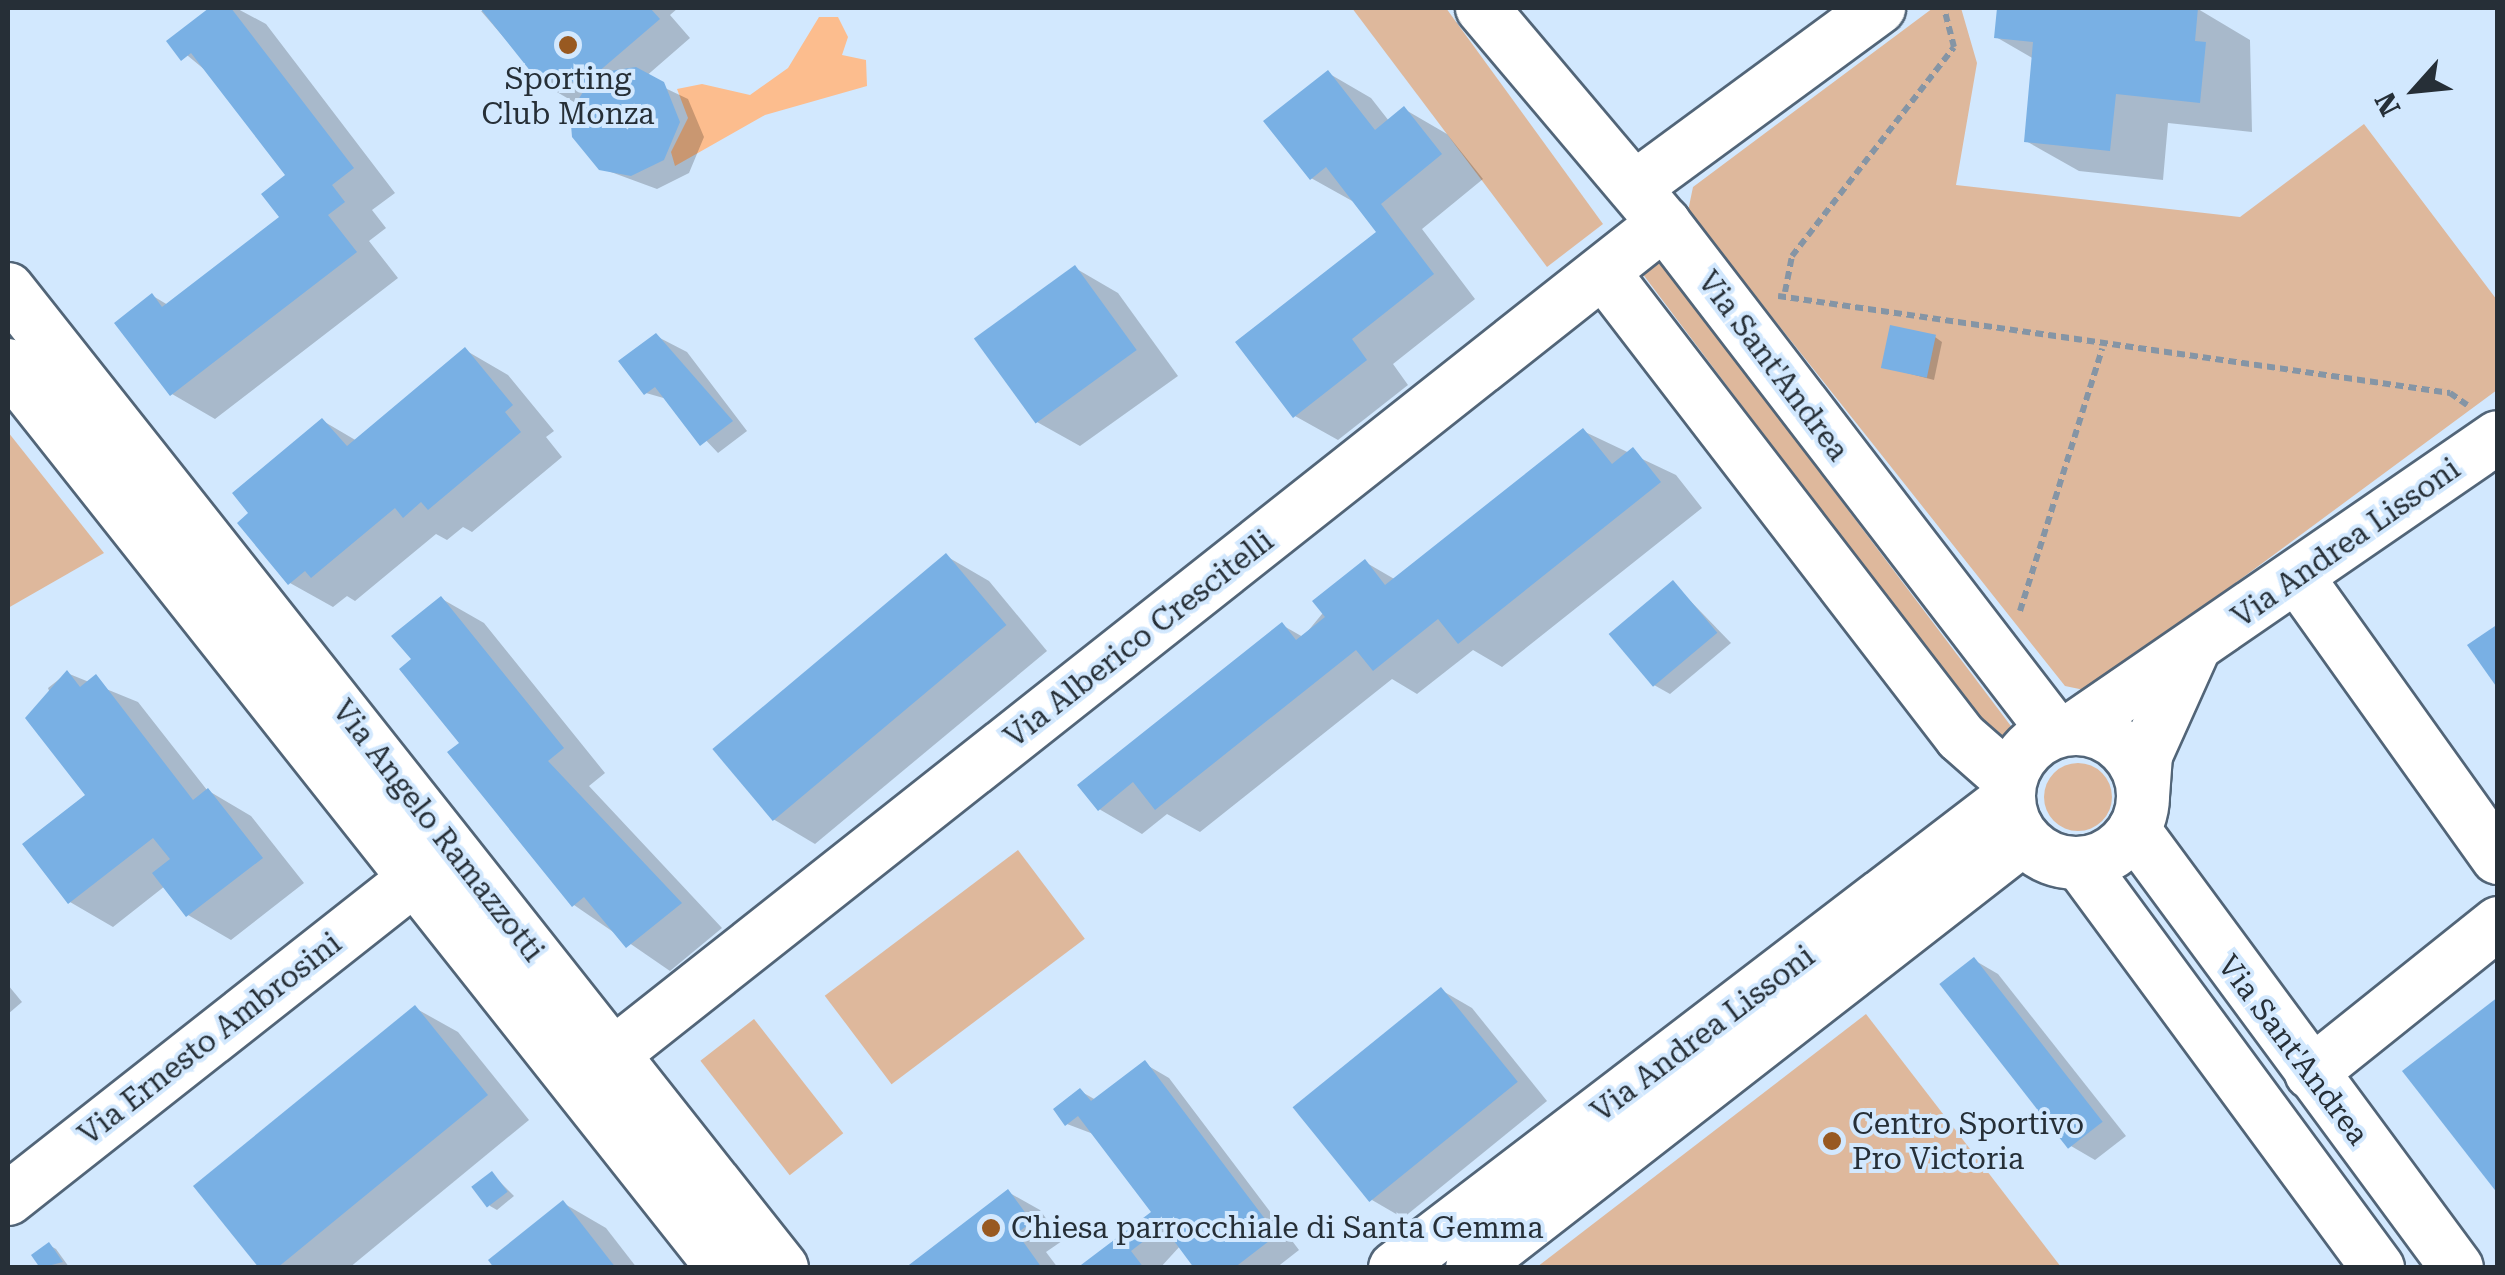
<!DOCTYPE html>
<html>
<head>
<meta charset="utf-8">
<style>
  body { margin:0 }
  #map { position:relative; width:2505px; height:1275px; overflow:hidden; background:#d2e8fe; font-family:"Roboto Serif",serif }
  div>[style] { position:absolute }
  .green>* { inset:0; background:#deb89c; transform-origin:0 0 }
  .round { border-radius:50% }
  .water>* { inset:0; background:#fcbd8e }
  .shadow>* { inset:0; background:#0003 }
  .building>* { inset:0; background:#79b0e4; transform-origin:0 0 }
  .path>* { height:6px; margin-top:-3px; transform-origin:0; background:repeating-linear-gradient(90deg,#8595a5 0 8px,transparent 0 13px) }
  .roads { filter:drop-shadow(2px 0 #526578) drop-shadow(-2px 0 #526578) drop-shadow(0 2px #526578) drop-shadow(0 -2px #526578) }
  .minor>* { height:52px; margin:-26px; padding:0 26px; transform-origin:26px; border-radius:26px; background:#fff }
  .minor>.ring { margin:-26px; padding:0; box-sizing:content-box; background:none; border:52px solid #fff; border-radius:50% }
  .dots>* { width:28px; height:28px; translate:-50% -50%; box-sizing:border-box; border:5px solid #d2e8fe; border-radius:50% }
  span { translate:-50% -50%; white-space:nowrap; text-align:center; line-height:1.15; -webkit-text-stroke:8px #d2e8fe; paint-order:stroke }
  .poi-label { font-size:30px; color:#262f37 }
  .left { translate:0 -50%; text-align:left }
  .street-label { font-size:30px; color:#262f37 }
  .frame { position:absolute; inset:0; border:10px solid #262f37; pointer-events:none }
  .north { position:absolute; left:2365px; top:40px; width:100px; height:100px; -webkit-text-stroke:8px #d2e8fe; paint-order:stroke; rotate:243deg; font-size:28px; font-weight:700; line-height:40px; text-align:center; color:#262f37 }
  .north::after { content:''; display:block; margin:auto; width:35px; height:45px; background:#262f37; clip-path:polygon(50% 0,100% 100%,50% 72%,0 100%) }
</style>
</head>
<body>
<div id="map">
  <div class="green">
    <i style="clip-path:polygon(1352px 8px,1446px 8px,1603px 224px,1547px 267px)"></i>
    <i style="clip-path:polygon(1933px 8px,1961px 8px,1977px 63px,1956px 185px,2240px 217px,2364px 124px,2497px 300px,2497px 390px,2089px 691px,2065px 686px,1688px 211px,1693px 187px)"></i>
    <i style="left:1659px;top:259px;width:607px;height:22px;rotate:53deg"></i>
    <i style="clip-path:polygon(8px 432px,104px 553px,8px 608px)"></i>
    <i class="round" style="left:2044px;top:763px;width:68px;height:68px"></i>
    <i style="left:1018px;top:850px;width:111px;height:242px;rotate:53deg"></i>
    <i style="clip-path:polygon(1866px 1014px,2061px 1267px,1537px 1267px)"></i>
    <i style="left:754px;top:1019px;width:145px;height:68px;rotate:52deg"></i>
  </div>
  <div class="water">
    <i style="clip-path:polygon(819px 17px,838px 17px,848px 37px,842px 55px,866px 60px,867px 86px,765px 115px,675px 166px,671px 152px,688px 118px,677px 89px,702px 84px,750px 95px,788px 68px)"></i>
  </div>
  <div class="shadow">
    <i style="clip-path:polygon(213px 8px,236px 8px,266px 24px,395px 193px,372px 210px,386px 228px,369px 241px,398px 278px,215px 419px,172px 394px,153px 296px,168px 305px,283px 217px,288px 176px,211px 75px,170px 41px)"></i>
    <i style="clip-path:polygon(678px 8px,670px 15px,690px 38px,644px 78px,688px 99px,704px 137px,689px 173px,657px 189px,600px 168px,579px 105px,545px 85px,481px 11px)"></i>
    <i style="clip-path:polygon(1999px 8px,2198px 9px,2250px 40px,2252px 132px,2168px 123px,2163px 180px,2079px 171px,2026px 141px,2034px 59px,1996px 37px)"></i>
    <i style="clip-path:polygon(1328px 73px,1371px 98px,1389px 121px,1404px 109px,1447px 134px,1483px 179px,1422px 229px,1475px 299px,1393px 364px,1408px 385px,1338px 440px,1295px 416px,1379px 233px,1354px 202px,1311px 178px)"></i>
    <i style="clip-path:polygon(1075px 268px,1118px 293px,1178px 376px,1080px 446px,1037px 422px)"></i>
    <i style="clip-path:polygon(656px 336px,687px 352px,747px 431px,718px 453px,667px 399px,646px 393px)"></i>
    <i style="clip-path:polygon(1935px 337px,1942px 342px,1934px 380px,1884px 367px)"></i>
    <i style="clip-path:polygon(465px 350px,508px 375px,554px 431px,546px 437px,562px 457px,472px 532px,463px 527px,447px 540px,436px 534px,355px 601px,347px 596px,333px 607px,290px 583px,323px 421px,357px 441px)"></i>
    <i style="clip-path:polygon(1583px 431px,1676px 475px,1702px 508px,1502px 667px,1473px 650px,1417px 694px,1392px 679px,1200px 832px,1167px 814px,1142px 834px,1099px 809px,1282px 625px,1303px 637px,1365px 562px,1396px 580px)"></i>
    <i style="clip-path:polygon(946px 556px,989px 581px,1047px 651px,815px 844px,773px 819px)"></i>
    <i style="clip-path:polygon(1673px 583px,1731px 643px,1670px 694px,1654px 685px)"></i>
    <i style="clip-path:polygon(442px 599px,484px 623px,605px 773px,589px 786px,722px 928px,670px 971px,574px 905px,462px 743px,414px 659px)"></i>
    <i style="clip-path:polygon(67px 673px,138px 702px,207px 790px,251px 816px,304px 883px,231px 940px,188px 915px,165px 886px,113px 927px,70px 902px,88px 796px,48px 688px)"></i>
    <i style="clip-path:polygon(1974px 960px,1998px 974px,2126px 1136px,2095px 1160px,2071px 1146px)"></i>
    <i style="clip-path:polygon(8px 985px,22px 1002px,8px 1014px)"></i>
    <i style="clip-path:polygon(1441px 990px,1472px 1008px,1547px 1101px,1403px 1218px,1372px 1200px)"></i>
    <i style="clip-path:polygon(415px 1008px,458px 1032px,529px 1120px,349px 1268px,262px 1268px)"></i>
    <i style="clip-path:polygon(1145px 1064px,1169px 1078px,1299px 1250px,1276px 1268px,1198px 1268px,1181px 1245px,1160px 1268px,1082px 1268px,1154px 1212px,1096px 1135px,1067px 1124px,1080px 1091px,1096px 1100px)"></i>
    <i style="clip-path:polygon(492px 1174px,514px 1196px,497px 1210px,490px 1206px)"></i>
    <i style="clip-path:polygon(1008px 1192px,1040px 1210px,1062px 1241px,1046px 1252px,1058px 1268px,912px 1268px)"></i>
    <i style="clip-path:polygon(563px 1203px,606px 1228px,637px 1268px,497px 1268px)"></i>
    <i style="clip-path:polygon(49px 1245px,56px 1249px,69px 1267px,43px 1268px,34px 1255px)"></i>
  </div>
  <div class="building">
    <i style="clip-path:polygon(209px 8px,231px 8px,354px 168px,332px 185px,345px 202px,328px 215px,357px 252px,170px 396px,114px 323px,152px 293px,162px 307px,279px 217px,261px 194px,285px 175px,191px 53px,181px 61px,166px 41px)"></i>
    <i style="clip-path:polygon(480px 8px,650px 8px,660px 19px,597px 73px,636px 67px,664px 82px,680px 122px,664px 160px,631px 176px,599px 170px,572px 137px,570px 113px,591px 79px,579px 89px,563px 71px,543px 87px)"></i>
    <i style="clip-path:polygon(1997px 8px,2198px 8px,2195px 41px,2206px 42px,2200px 103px,2116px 94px,2110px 151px,2024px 142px,2033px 42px,1994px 38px)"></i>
    <i style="clip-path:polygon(1328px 70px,1375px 130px,1404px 106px,1442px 154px,1381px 204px,1434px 274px,1352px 339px,1367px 360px,1293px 418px,1235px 342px,1376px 232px,1326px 167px,1310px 180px,1263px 121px)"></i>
    <i style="left:1075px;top:265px;width:105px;height:125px;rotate:54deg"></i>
    <i style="left:1890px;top:325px;width:47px;height:44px;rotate:12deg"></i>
    <i style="clip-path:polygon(656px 333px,733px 421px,700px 446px,655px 387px,644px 395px,618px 361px)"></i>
    <i style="clip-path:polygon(465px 347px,513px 405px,505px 412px,521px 432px,428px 510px,421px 502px,403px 518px,395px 508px,311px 578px,305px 571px,288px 585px,237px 523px,248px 513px,232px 493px,322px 418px,347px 446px)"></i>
    <i style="clip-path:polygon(1583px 428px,1612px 464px,1633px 447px,1661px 482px,1458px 644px,1438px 619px,1373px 671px,1356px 650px,1155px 810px,1133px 782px,1098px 811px,1077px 785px,1282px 622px,1296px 640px,1325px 617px,1312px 601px,1365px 559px,1385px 585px)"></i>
    <i style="left:946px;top:553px;width:94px;height:305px;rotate:50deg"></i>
    <i style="left:1673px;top:580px;width:69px;height:84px;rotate:50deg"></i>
    <i style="clip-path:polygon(441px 596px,564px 748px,548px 761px,682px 903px,626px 948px,584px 897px,572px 907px,447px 752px,459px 743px,399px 669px,411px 659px,391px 636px)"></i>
    <i style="clip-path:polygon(2498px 624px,2498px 689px,2467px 645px)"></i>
    <i style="clip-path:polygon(67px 670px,80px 687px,96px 674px,193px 800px,208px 788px,263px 858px,186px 917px,152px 873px,170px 859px,153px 838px,68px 904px,22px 844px,85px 795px,25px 718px)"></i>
    <i style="left:1974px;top:957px;width:209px;height:44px;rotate:52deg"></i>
    <i style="left:1441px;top:987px;width:122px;height:191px;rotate:51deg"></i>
    <i style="clip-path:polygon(2498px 997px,2498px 1194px,2402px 1071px)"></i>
    <i style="clip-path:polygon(415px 1005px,488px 1095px,277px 1268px,259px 1268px,193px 1186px)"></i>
    <i style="clip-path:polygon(1145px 1060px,1277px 1235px,1234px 1268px,1194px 1268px,1163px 1226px,1131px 1251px,1144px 1268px,1077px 1268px,1151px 1212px,1078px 1116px,1065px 1126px,1053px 1109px,1080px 1088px,1091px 1101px)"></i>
    <i style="left:492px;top:1171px;width:26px;height:26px;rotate:53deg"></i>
    <i style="clip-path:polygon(1008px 1189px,1032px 1222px,1017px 1233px,1042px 1268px,905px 1268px)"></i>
    <i style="clip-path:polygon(563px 1200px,616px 1268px,494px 1268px,488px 1260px)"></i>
    <i style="clip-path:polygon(49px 1242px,63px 1262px,40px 1268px,31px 1255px)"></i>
  </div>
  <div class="path">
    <i style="left:1785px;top:292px;width:37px;rotate:-79deg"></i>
    <i style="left:1792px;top:256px;width:264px;rotate:-52.2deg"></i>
    <i style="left:1954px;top:47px;width:40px;rotate:-104.4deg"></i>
    <i style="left:1778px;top:296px;width:679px;rotate:8.21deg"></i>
    <i style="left:2450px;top:393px;width:21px;rotate:35deg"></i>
    <i style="left:2020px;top:611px;width:275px;rotate:-72.6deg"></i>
  </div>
  <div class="roads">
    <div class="minor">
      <i style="left:1482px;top:8px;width:282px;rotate:49.8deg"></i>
      <i style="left:1664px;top:223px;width:640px;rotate:52.49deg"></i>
      <i style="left:1635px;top:187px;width:303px;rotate:-36.3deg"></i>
      <i style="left:1604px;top:273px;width:585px;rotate:52.43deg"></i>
      <i style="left:1961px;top:737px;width:65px;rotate:41.3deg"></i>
      <i style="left:8px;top:289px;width:1248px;rotate:51.67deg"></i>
      <i style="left:8px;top:365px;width:1152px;rotate:51.63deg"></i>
      <i style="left:2298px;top:578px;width:344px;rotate:54.5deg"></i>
      <i style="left:2075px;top:728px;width:513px;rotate:-34.53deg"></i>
      <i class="ring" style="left:2009px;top:729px;width:82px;height:82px"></i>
      <i style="left:2143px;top:796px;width:41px;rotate:-85.8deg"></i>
      <i style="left:2146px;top:755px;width:117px;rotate:-65.8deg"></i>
      <i style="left:2134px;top:830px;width:544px;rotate:53.59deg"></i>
      <i style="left:2080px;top:863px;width:503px;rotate:53.65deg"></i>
      <i style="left:2311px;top:1073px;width:240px;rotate:-38.7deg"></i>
      <i style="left:578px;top:1082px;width:1385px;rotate:-38.34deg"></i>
      <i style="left:8px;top:1199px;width:516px;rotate:-38.23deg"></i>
      <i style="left:1395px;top:1268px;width:772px;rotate:-37.42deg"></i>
      <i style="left:1472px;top:1268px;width:698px;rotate:-37.9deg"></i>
    </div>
  </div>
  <div class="dots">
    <i style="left:568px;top:45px;background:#985921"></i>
    <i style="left:1832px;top:1141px;background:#985921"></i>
    <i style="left:991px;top:1228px;background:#985921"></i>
  </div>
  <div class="poi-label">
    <span style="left:568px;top:96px">Sporting<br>Club Monza</span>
    <span class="left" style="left:1852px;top:1141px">Centro Sportivo<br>Pro Victoria</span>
    <span class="left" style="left:1011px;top:1228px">Chiesa parrocchiale di Santa Gemma</span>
  </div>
  <div class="street-label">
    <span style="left:1773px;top:366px;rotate:53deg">Via Sant'Andrea</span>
    <span style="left:2346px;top:543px;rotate:-35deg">Via Andrea Lissoni</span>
    <span style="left:1139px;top:639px;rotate:-38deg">Via Alberico Crescitelli</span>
    <span style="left:438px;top:831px;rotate:52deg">Via Angelo Ramazzotti</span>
    <span style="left:1703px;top:1034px;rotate:-37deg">Via Andrea Lissoni</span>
    <span style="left:210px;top:1039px;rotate:-38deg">Via Ernesto Ambrosini</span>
    <span style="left:2293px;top:1050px;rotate:53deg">Via Sant'Andrea</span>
  </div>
  <div class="frame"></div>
  <div class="north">N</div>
</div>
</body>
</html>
